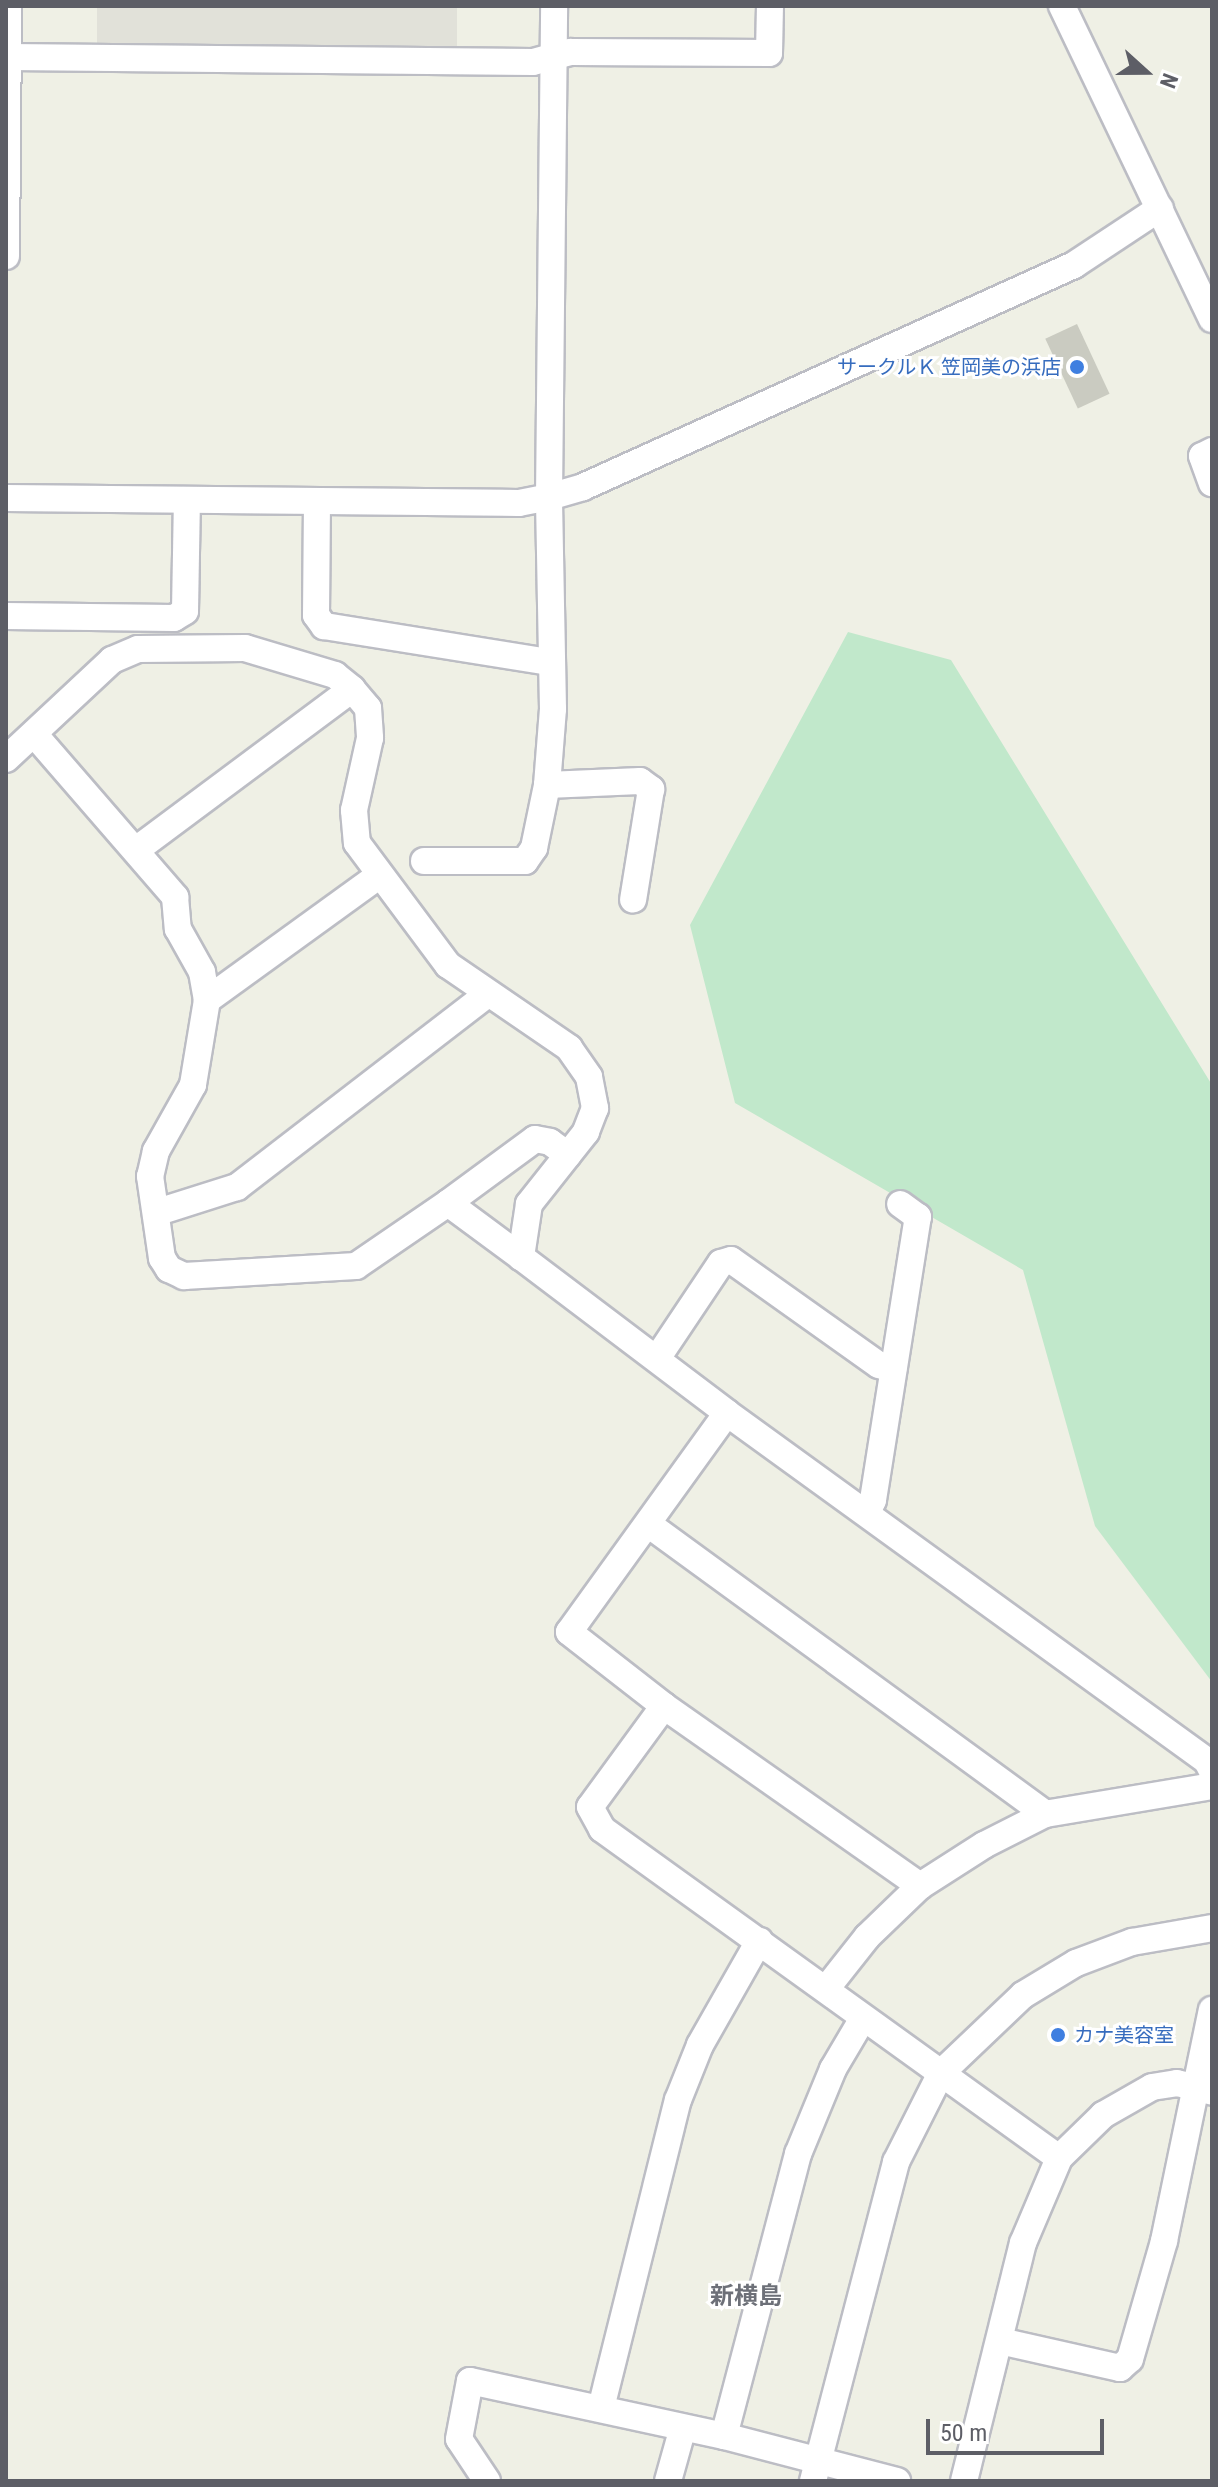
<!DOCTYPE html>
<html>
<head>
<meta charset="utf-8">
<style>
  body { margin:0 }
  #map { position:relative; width:1218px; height:2487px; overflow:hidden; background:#eff0e5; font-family:"Roboto Condensed","Noto Sans JP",sans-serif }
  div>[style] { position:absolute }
  .industrial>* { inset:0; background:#e1e1d9; transform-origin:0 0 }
  .green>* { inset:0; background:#c1e8cb }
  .building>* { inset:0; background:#cacbc1; transform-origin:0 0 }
  .roads { filter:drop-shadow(2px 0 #bcbdc4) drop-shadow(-2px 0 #bcbdc4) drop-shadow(0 2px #bcbdc4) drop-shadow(0 -2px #bcbdc4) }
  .minor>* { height:26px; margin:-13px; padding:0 13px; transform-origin:13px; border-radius:13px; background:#fff }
  .dots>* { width:22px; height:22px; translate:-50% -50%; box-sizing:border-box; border:4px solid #fff; border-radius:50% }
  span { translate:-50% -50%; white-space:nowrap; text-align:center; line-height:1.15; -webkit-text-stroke:6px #fff; paint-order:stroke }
  .shop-label { font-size:20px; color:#366cbe }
  .right { translate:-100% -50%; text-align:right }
  .left { translate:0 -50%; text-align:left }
  .quarter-label { font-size:24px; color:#6d7078; font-weight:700 }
  .frame { position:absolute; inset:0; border:8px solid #5d5e66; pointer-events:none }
  .north { position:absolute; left:1106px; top:32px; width:80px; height:80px; -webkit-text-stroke:6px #fff; paint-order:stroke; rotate:111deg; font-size:22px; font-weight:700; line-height:32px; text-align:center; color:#5d5e66 }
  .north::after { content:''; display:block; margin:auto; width:28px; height:36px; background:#5d5e66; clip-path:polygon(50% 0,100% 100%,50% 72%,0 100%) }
  .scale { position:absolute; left:926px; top:2419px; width:178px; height:36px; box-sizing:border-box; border:4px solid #5d5e66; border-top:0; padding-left:10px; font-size:24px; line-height:28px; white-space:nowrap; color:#5d5e66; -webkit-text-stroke:6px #fff; paint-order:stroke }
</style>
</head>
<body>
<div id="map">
  <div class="industrial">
    <i style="left:97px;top:6px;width:360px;height:51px"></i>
  </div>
  <div class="green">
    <i style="clip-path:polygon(848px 632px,951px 660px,1212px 1085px,1212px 1682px,1095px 1526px,1023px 1270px,735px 1103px,690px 925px)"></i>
  </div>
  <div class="building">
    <i style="left:1077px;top:324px;width:77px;height:35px;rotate:65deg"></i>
  </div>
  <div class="roads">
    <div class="minor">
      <i style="left:1062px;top:6px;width:347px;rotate:64.4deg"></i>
      <i style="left:8px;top:57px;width:525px;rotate:0.55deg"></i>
      <i style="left:533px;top:62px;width:39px;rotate:-15deg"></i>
      <i style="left:571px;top:52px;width:198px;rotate:0.3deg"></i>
      <i style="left:769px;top:53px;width:47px;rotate:-88.8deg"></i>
      <i style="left:6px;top:256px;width:250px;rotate:-89.5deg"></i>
      <i style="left:1212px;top:451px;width:11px;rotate:153deg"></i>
      <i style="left:1202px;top:456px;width:29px;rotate:70deg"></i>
      <i style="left:6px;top:498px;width:513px;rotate:0.56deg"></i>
      <i style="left:519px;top:503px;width:31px;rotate:-11deg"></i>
      <i style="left:549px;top:497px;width:35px;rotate:-16deg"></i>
      <i style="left:583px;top:487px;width:539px;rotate:-24.33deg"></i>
      <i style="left:1074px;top:265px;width:103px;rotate:-33.5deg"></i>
      <i style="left:317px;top:501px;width:114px;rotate:90.5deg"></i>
      <i style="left:316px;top:615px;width:14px;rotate:54deg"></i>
      <i style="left:324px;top:626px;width:229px;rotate:9.1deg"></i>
      <i style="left:6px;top:616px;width:168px;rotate:0.7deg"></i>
      <i style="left:174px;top:618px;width:13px;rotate:-32deg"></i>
      <i style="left:185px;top:611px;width:111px;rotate:-89deg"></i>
      <i style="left:34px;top:734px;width:216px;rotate:49.1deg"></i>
      <i style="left:175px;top:897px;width:32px;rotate:85deg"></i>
      <i style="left:178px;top:929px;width:49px;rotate:60.8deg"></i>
      <i style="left:202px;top:972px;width:28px;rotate:80deg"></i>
      <i style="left:207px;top:1000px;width:86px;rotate:99.4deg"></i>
      <i style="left:193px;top:1085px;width:76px;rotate:119.3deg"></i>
      <i style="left:156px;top:1151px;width:26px;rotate:103deg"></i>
      <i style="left:150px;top:1176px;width:83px;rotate:81.7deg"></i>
      <i style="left:162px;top:1258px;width:13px;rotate:58deg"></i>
      <i style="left:169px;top:1269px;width:17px;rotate:25deg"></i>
      <i style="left:184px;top:1276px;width:172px;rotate:-3.3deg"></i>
      <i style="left:356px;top:1266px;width:112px;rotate:-34.4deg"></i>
      <i style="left:448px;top:1203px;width:91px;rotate:36.5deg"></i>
      <i style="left:6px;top:759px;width:145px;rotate:-43deg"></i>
      <i style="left:112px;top:660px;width:28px;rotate:-23deg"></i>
      <i style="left:138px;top:649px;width:107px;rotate:-0.5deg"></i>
      <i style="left:245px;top:648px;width:94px;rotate:16.7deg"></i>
      <i style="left:335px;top:675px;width:22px;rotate:39deg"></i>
      <i style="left:352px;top:689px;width:25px;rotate:50deg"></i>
      <i style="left:368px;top:708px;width:30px;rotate:86deg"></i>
      <i style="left:370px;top:738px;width:74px;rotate:102.5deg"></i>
      <i style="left:354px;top:810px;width:33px;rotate:85deg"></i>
      <i style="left:357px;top:843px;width:152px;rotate:53.3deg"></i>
      <i style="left:448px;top:965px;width:147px;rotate:34.4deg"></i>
      <i style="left:569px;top:1048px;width:35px;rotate:55deg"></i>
      <i style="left:589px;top:1077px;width:32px;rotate:79deg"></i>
      <i style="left:595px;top:1108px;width:26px;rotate:111deg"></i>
      <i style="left:586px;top:1132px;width:92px;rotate:128.4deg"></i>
      <i style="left:529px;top:1204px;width:54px;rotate:98.6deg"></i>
      <i style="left:521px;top:1257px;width:258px;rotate:37.1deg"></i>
      <i style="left:727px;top:1413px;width:593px;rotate:35.94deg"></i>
      <i style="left:1207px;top:1761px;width:11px;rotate:63deg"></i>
      <i style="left:547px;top:785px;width:93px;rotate:-2.5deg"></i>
      <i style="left:640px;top:781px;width:14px;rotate:36deg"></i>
      <i style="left:651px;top:789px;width:112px;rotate:99.2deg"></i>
      <i style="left:136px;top:850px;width:269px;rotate:-36.7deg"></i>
      <i style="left:424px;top:861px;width:101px"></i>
      <i style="left:525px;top:861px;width:16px;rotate:-55deg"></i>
      <i style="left:534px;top:848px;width:64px;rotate:-78.3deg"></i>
      <i style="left:547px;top:785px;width:76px;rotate:-85.5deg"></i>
      <i style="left:553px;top:709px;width:212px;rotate:-91.1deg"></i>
      <i style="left:549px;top:497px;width:491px;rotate:-89.4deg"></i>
      <i style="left:207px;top:1000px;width:211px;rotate:-35.9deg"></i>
      <i style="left:448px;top:1203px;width:108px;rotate:-36.3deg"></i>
      <i style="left:535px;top:1139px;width:15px;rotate:11deg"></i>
      <i style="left:550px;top:1142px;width:22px;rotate:36deg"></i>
      <i style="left:158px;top:1212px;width:83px;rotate:-17.6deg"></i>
      <i style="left:237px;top:1187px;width:314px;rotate:-37.6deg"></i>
      <i style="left:658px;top:1357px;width:113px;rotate:-56.2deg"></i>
      <i style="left:721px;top:1263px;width:10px;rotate:-17deg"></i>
      <i style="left:731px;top:1260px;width:181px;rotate:35.4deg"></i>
      <i style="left:879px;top:1365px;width:15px;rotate:16deg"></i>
      <i style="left:727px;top:1413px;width:270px;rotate:125.8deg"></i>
      <i style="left:569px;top:1632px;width:120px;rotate:37.9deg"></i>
      <i style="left:664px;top:1706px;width:313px;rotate:35.1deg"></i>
      <i style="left:867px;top:1513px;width:14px;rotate:-65deg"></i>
      <i style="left:873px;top:1500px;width:287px;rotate:-81deg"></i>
      <i style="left:918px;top:1217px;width:22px;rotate:-144deg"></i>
      <i style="left:648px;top:1524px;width:492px;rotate:36.1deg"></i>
      <i style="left:664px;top:1706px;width:125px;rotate:126.2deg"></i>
      <i style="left:590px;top:1807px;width:25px;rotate:61deg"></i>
      <i style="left:602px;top:1829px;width:563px;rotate:35.75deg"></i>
      <i style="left:826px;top:1989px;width:66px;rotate:-51.7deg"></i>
      <i style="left:867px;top:1937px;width:74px;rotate:-43.9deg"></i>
      <i style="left:920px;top:1886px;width:76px;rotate:-32.6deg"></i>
      <i style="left:984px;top:1845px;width:68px;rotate:-26.9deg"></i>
      <i style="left:1045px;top:1814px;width:169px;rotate:-9.5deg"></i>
      <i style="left:1000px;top:2341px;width:123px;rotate:12.7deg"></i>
      <i style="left:1120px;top:2368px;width:13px;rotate:-42deg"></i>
      <i style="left:1130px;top:2359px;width:123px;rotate:-73.9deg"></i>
      <i style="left:1164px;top:2241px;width:236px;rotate:-78.3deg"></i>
      <i style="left:601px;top:2408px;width:317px;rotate:-76deg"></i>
      <i style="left:678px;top:2100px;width:59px;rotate:-68.2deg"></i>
      <i style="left:700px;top:2045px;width:120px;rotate:-60.4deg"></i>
      <i style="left:724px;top:2436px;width:292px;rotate:-75.3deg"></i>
      <i style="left:798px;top:2154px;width:92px;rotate:-67.6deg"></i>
      <i style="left:833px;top:2069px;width:57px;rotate:-59.4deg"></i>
      <i style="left:487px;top:2481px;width:50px;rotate:-123.7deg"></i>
      <i style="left:459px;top:2439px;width:59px;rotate:-79.3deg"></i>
      <i style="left:470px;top:2381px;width:260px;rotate:12.2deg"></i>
      <i style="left:724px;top:2436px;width:179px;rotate:14.6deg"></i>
      <i style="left:668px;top:2481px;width:52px;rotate:-74.4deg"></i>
      <i style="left:813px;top:2481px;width:330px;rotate:-75.4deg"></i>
      <i style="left:896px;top:2162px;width:100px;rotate:-63.2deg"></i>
      <i style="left:941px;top:2073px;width:113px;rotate:-43.6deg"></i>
      <i style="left:1023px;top:1995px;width:62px;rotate:-31.1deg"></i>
      <i style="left:1076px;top:1963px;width:60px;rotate:-20.6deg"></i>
      <i style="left:1132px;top:1942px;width:81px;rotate:-9.9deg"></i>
      <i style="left:964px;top:2481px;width:245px;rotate:-76.1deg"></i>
      <i style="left:1023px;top:2243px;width:92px;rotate:-67deg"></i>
      <i style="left:1059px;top:2158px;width:62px;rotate:-44.3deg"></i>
      <i style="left:1103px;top:2115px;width:56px;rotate:-29.7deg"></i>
      <i style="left:1152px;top:2087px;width:25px;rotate:-9deg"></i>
      <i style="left:1177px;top:2083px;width:36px;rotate:14deg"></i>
    </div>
  </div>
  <div class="dots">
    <i style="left:1077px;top:367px;background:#3f7fe0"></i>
    <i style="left:1058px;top:2035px;background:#3f7fe0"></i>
  </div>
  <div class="shop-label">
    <span class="right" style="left:1061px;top:367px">サークルＫ 笠岡美の浜店</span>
    <span class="left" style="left:1074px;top:2035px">カナ美容室</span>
  </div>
  <div class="quarter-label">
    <span style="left:746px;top:2297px">新横島</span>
  </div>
  <div class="frame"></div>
  <div class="north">N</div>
  <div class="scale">50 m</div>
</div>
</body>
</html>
